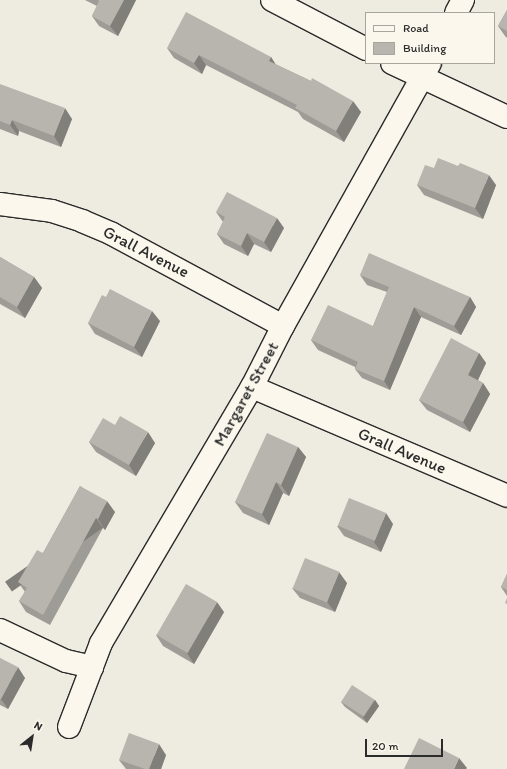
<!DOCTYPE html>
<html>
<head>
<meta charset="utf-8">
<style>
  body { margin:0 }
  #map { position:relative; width:507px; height:769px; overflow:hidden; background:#eeebe0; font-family:Itim,sans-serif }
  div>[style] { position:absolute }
  .roads { filter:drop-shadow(1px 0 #2b2b2b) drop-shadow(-1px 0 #2b2b2b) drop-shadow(0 1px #2b2b2b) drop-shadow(0 -1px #2b2b2b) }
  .minor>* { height:22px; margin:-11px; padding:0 11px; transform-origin:11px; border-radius:11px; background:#fbf7ec }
  .wall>* { inset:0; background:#9e9c96 }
  .shaded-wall>* { inset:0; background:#817f7a; transform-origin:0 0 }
  .building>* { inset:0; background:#b8b5ae; transform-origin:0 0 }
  span { translate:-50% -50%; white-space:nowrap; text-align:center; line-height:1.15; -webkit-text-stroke:3px #fbf7ec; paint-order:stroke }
  .street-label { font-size:17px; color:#2b2b2b }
  .legend { position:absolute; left:365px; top:12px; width:130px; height:52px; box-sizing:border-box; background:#fbf7ec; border:1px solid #a8a59f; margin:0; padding:5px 7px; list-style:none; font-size:12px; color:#2b2b2b }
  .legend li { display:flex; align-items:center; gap:8px; height:20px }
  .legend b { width:20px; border:1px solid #a8a59f }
  .north { position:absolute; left:12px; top:717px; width:40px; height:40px; -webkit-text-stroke:3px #fbf7ec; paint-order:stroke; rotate:30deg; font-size:11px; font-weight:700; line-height:16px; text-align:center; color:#2b2b2b }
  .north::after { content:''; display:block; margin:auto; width:14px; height:18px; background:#2b2b2b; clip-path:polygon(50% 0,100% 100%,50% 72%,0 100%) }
  .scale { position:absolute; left:365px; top:739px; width:78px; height:18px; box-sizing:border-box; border:2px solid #2b2b2b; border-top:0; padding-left:5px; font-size:12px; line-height:14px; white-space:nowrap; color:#2b2b2b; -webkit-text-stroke:3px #fbf7ec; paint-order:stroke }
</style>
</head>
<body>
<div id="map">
  <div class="roads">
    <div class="minor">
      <i style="left:272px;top:0;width:106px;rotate:27.5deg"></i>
      <i style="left:456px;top:13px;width:15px;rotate:-62deg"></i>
      <i style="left:392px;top:63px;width:127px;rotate:25.2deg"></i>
      <i style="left:0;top:204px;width:52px;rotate:7.7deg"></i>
      <i style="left:52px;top:211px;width:32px;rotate:18deg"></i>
      <i style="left:82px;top:221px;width:33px;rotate:23deg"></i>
      <i style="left:112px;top:234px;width:194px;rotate:28.3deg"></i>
      <i style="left:252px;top:387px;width:277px;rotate:23.1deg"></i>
      <i style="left:0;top:630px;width:73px;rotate:25.2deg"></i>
      <i style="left:66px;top:661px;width:27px;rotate:13deg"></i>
      <i style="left:69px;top:727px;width:90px;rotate:-69.1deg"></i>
      <i style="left:101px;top:643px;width:297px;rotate:-59.5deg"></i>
      <i style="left:252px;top:387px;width:68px;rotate:-63.1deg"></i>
      <i style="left:283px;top:326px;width:301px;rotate:-60.8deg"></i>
    </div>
  </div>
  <div class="wall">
    <i style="clip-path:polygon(85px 0,136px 0,118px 36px,99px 26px,92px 16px,97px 6px)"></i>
    <i style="clip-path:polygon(507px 10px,507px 38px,505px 36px,498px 26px)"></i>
    <i style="clip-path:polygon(167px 48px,271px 57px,275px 64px,311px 81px,361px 112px,344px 142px,303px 119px,298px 112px,206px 65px,202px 74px,174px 58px)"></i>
    <i style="clip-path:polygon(0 85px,72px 119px,61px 147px,19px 131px,18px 136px,0 129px)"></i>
    <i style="clip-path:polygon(417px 185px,496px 185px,483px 219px,424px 195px)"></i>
    <i style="clip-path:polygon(216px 212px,284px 228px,271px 252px,254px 244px,248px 256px,224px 244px,217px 234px,223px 222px)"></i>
    <i style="clip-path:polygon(0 257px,34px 277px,42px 288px,25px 318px,0 304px)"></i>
    <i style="clip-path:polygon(360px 275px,470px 297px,476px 307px,461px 335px,421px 317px,390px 390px,362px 378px,355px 369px,355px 367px,318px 350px,311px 340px,373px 326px,387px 292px,367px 285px)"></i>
    <i style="clip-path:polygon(160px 321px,142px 357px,95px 334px,88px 323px)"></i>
    <i style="clip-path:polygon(479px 353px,486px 363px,478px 380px,483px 383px,490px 394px,470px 432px,427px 410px,419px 400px)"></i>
    <i style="clip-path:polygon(115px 425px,155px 443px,136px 476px,96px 452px,89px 442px)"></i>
    <i style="clip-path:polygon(298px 447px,306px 457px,289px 496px,283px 493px,269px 525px,243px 513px,235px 502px)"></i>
    <i style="clip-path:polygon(80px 486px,115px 512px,105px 530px,103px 528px,50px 625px,26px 612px,19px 601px,25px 592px,18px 582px,43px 553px)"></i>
    <i style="clip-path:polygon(393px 524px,381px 552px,344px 536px,337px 526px)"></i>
    <i style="clip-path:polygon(507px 574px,507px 596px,501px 587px)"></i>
    <i style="clip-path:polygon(347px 583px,335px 612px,300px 598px,292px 588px)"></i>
    <i style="clip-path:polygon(224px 612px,194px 664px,163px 646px,156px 635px)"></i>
    <i style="clip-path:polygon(0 658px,25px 678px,8px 709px,0 705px)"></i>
    <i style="clip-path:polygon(375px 700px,379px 706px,367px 723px,345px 707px,341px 702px)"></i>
    <i style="clip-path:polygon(166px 755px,161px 769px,126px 769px,119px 760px)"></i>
  </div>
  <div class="shaded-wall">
    <i style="clip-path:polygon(124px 0,136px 0,118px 36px,110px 26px)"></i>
    <i style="clip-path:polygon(199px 55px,206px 65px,202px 74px,194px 63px)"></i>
    <i style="clip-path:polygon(271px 57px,278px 68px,269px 61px)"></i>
    <i style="clip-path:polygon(353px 101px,361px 112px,344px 142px,336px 131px)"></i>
    <i style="clip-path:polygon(65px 108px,72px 119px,61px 147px,54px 136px)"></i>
    <i style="clip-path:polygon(12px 120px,19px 131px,18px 136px,10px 125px)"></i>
    <i style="clip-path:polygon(489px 175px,496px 185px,483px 219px,475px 208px)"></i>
    <i style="clip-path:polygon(277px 218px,284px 228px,271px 252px,264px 242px)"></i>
    <i style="clip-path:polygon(247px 233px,254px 244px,248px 256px,241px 246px)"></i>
    <i style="clip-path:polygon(34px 277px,42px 288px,25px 318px,17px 307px)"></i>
    <i style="clip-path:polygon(470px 297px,476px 307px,461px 335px,454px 326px)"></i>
    <i style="clip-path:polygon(414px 307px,421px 317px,390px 390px,384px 381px)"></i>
    <i style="clip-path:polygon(152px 311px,160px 321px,142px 357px,134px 347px)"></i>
    <i style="clip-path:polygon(479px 353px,486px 363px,475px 386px,468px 375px)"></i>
    <i style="clip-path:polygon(483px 383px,490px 394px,470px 432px,463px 422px)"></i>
    <i style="clip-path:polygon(148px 432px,155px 443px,136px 476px,129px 465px)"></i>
    <i style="clip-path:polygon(298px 447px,306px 457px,289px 496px,281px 485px)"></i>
    <i style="clip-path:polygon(276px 482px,283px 493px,269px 525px,262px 514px)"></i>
    <i style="clip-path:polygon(107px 501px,115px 512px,105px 530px,98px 519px)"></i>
    <i style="clip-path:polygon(386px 513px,393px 524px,381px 552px,374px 542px)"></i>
    <i style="left:96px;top:518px;width:12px;height:111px;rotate:55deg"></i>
    <i style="clip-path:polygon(339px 572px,347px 583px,335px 612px,327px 602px)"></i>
    <i style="clip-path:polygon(217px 602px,224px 612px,194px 664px,187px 653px)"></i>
    <i style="clip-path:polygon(18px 667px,25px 678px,8px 709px,1px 699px)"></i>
    <i style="clip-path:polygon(375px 700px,379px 706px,367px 723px,363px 717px)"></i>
    <i style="clip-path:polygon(159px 744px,166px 755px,161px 769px,149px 769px)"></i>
    <i style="clip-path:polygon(459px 758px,467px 768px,466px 769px,454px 769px)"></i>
  </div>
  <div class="building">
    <i style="clip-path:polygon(98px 0,124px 0,110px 26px,92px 16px,99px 1px)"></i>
    <i style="clip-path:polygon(507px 10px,507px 31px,498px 26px)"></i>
    <i style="clip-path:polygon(186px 12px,271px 57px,269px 61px,311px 81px,312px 78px,353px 101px,336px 131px,295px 108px,297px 105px,199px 55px,194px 63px,167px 48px)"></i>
    <i style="clip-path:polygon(0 84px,65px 108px,54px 136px,12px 120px,10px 125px,0 121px)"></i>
    <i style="clip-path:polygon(438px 158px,458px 166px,460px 163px,489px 175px,475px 208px,417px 185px,425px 165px,434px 168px)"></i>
    <i style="clip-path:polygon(227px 192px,277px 218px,264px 242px,247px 233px,241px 246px,217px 234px,225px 217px,216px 212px)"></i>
    <i style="clip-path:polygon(369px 253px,470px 297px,454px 326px,414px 307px,384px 381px,355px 369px,358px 362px,311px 340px,328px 305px,373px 326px,389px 287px,360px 275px)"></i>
    <i style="clip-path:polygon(0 257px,34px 277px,17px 307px,0 297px)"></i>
    <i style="clip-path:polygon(110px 289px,152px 311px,134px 347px,88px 323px,102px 295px,106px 297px)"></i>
    <i style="clip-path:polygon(451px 338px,479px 353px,468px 375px,483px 383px,463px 422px,419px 400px)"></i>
    <i style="clip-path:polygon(120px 416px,148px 432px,129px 465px,89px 442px,103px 418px,115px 425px)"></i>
    <i style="clip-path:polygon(267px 433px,298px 447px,281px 485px,276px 482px,262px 514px,235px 502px)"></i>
    <i style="clip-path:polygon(80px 486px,107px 501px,98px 519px,96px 518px,43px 615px,19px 601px,27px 588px,18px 582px,37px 550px,43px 553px)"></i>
    <i style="left:349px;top:498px;width:40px;height:30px;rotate:22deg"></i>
    <i style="left:305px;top:558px;width:37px;height:33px;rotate:22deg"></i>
    <i style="clip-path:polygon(507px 574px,507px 590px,501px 587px)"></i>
    <i style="left:186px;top:584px;width:36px;height:59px;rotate:30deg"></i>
    <i style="clip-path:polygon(507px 598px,507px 604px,505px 603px)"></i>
    <i style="clip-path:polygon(0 658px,18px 667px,1px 699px,0 699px)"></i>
    <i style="left:352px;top:685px;width:27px;height:20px;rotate:33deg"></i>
    <i style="clip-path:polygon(129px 733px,159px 744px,149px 769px,145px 769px,119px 760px)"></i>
    <i style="clip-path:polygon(419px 738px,459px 758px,454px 769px,404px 769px)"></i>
  </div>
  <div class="street-label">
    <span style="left:146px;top:252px;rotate:27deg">Grall Avenue</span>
    <span style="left:246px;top:394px;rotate:-61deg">Margaret Street</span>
    <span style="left:402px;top:451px;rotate:23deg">Grall Avenue</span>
  </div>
  <ul class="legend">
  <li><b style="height:5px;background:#fbf7ec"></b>Road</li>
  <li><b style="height:11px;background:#b8b5ae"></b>Building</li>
  </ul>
  <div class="north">N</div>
  <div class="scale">20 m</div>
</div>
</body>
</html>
